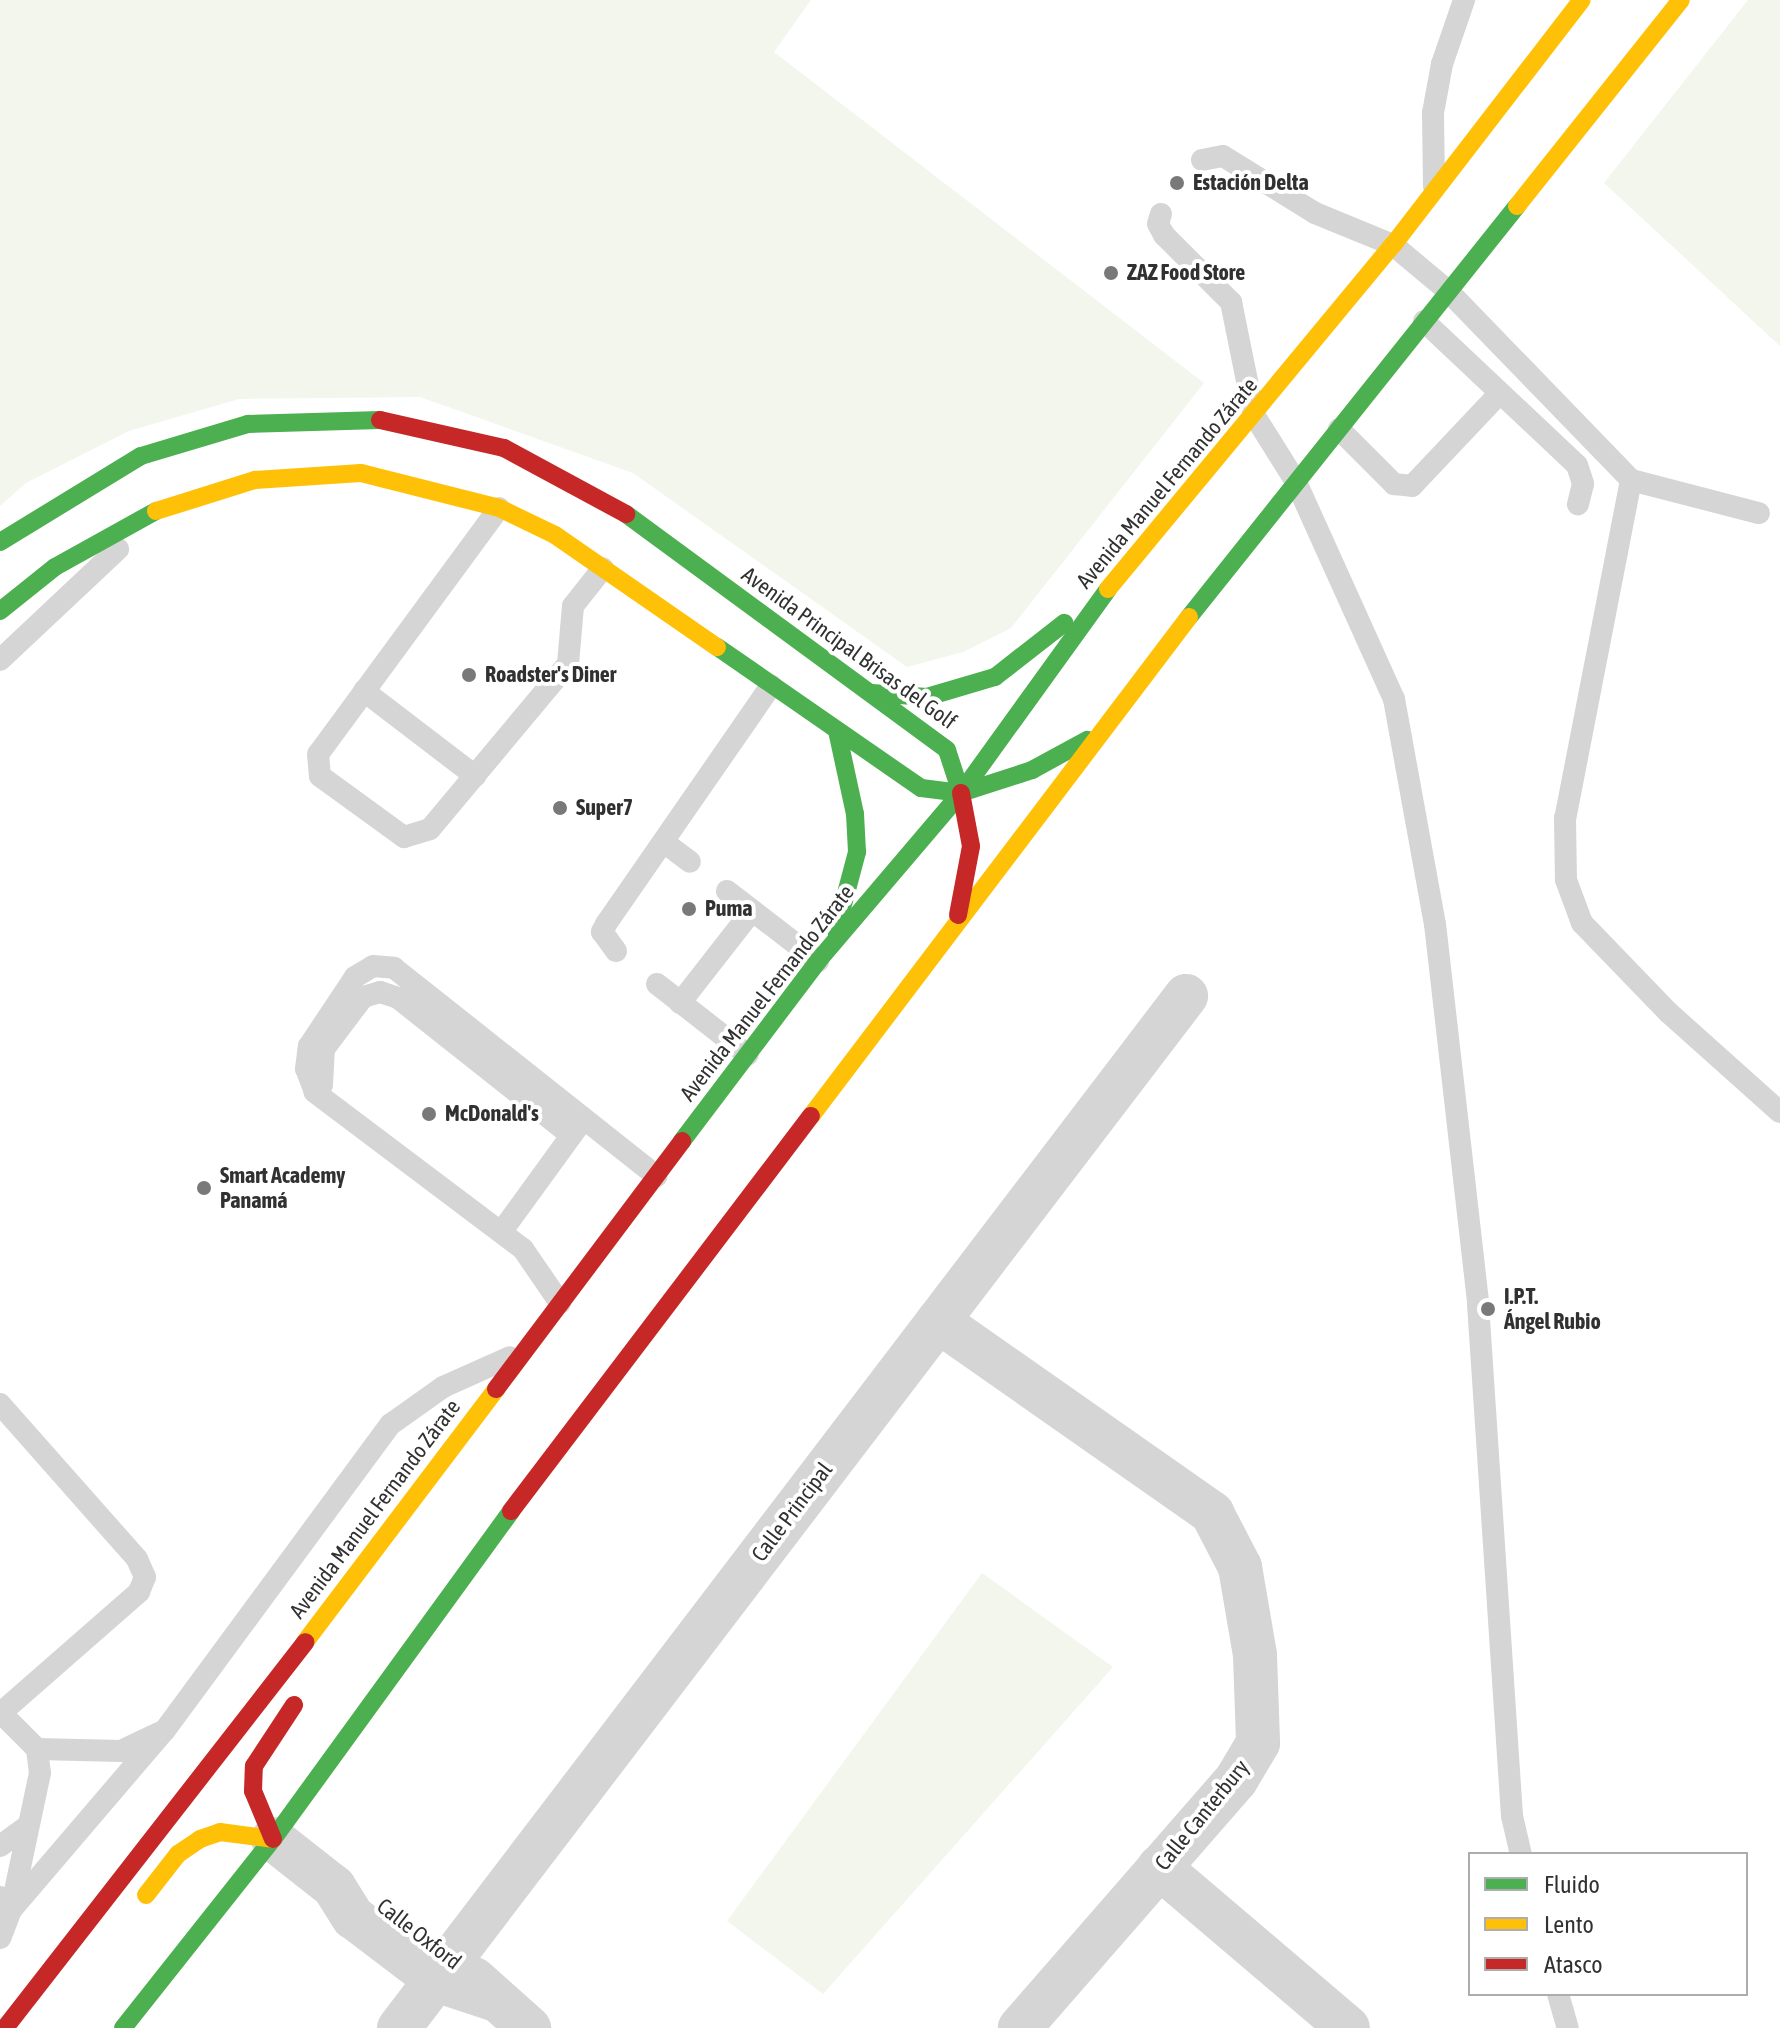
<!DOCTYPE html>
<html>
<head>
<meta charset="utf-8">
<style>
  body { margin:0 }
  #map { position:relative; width:1780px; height:2028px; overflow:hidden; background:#fff; font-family:"Asap Condensed",sans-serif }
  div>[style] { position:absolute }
  .green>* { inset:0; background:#f3f6ed }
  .lane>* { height:22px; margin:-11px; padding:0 11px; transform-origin:11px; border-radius:11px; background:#d5d5d5 }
  .street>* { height:44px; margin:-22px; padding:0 22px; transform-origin:22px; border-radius:22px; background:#d5d5d5 }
  .fast>* { height:18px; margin:-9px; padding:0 9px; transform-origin:9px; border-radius:9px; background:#4caf50 }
  .slow>* { height:18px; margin:-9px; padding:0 9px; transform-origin:9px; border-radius:9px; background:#ffc107 }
  .jam>* { height:18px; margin:-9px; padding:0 9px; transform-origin:9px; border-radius:9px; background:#c62828 }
  .dots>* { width:22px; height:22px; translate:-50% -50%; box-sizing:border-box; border:4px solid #fff; border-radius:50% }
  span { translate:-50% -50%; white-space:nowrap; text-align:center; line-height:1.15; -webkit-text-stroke:8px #fff; paint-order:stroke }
  .poi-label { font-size:22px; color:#313131; font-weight:700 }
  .left { translate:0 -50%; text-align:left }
  .street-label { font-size:22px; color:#313131 }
  .legend { position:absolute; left:1468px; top:1852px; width:280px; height:144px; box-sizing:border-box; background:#fff; border:2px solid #adadad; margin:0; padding:10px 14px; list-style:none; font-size:24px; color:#313131 }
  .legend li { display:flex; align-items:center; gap:16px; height:40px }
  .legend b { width:40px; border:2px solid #adadad }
</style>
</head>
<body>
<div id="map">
  <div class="green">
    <i style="clip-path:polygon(0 0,811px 0,774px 52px,1204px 383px,1011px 628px,963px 652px,907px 667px,633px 473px,420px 397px,239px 399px,129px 431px,26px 483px,0 506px)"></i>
    <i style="clip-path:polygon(1748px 0,1780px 0,1780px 346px,1604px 183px)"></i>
    <i style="clip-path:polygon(982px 1573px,1113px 1667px,823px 1994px,727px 1921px)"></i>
  </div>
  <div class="lane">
    <i style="left:1202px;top:160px;width:21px;rotate:-11deg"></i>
    <i style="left:1223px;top:156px;width:108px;rotate:31.8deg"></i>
    <i style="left:1315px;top:213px;width:84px;rotate:22.3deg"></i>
    <i style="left:1393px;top:245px;width:72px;rotate:39.9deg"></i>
    <i style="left:1448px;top:291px;width:263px;rotate:45.9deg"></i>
    <i style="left:1631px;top:480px;width:344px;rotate:101deg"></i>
    <i style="left:1565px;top:818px;width:62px;rotate:89.1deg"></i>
    <i style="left:1566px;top:880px;width:46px;rotate:69.6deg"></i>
    <i style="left:1582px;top:923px;width:124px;rotate:46deg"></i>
    <i style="left:1668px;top:1012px;width:150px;rotate:41.8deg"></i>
    <i style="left:1434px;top:186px;width:73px;rotate:-90.8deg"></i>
    <i style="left:1433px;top:113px;width:50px;rotate:-79.6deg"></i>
    <i style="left:1442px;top:64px;width:68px;rotate:-71deg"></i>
    <i style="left:1161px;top:214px;width:10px;rotate:107deg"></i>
    <i style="left:1158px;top:224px;width:13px;rotate:61deg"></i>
    <i style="left:1164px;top:235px;width:95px;rotate:45deg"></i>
    <i style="left:1231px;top:302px;width:115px;rotate:78.5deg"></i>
    <i style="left:1254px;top:415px;width:79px;rotate:57.9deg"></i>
    <i style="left:1296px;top:482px;width:238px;rotate:65.7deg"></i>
    <i style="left:1394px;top:699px;width:229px;rotate:79.7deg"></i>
    <i style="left:1435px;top:924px;width:382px;rotate:83.5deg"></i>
    <i style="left:1478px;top:1304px;width:513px;rotate:86.2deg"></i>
    <i style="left:1512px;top:1816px;width:39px;rotate:77deg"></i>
    <i style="left:1424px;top:321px;width:210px;rotate:43.3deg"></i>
    <i style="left:1577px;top:465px;width:20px;rotate:72deg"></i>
    <i style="left:1583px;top:484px;width:21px;rotate:104deg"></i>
    <i style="left:1339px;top:429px;width:78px;rotate:45deg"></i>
    <i style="left:1394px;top:484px;width:18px;rotate:6deg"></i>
    <i style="left:1412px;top:486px;width:128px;rotate:-46.6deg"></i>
    <i style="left:1631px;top:480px;width:132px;rotate:14.5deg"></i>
    <i style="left:499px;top:508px;width:305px;rotate:126.3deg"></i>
    <i style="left:318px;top:754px;width:22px;rotate:85deg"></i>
    <i style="left:320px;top:776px;width:104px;rotate:36deg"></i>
    <i style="left:404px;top:837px;width:27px;rotate:-17deg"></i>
    <i style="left:430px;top:829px;width:215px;rotate:-50.1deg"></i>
    <i style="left:568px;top:664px;width:58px;rotate:-85.1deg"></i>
    <i style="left:573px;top:606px;width:48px;rotate:-51.7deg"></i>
    <i style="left:0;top:660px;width:162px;rotate:-43.2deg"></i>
    <i style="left:364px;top:691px;width:140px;rotate:37.4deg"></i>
    <i style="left:665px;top:843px;width:31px;rotate:37deg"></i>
    <i style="left:727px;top:891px;width:115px;rotate:37.6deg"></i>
    <i style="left:616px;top:951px;width:24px;rotate:-126deg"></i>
    <i style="left:602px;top:932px;width:9px;rotate:-63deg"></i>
    <i style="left:606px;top:924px;width:290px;rotate:-55.3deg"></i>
    <i style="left:657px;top:984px;width:115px;rotate:38deg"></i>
    <i style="left:680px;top:1003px;width:117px;rotate:-52deg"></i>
    <i style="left:322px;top:1085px;width:36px;rotate:-87deg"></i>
    <i style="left:324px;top:1049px;width:65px;rotate:-53.1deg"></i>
    <i style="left:363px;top:997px;width:18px;rotate:-16deg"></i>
    <i style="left:380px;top:992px;width:19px;rotate:18deg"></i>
    <i style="left:398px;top:998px;width:221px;rotate:38.4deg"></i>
    <i style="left:502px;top:1231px;width:131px;rotate:-54deg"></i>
    <i style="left:560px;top:1303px;width:65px;rotate:-124.4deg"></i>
    <i style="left:523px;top:1249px;width:261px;rotate:-143deg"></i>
    <i style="left:315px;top:1092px;width:25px;rotate:-111deg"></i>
    <i style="left:306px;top:1069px;width:23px;rotate:-83deg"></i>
    <i style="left:309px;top:1046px;width:83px;rotate:-56.3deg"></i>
    <i style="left:355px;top:977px;width:21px;rotate:-31deg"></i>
    <i style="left:373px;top:966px;width:21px;rotate:5deg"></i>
    <i style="left:394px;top:968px;width:335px;rotate:38.4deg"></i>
    <i style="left:0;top:1404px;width:207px;rotate:48.5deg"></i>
    <i style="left:137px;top:1559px;width:20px;rotate:66deg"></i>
    <i style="left:145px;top:1577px;width:16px;rotate:112deg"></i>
    <i style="left:139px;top:1592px;width:184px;rotate:138.8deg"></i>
    <i style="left:0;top:1712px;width:52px;rotate:45deg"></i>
    <i style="left:37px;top:1749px;width:24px;rotate:83deg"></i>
    <i style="left:40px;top:1773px;width:140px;rotate:102deg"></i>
    <i style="left:11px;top:1910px;width:30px;rotate:111deg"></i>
    <i style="left:37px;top:1749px;width:84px;rotate:1.4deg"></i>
    <i style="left:121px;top:1751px;width:42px;rotate:-25.3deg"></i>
    <i style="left:0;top:1846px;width:32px;rotate:-36deg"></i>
    <i style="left:0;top:1897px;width:17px;rotate:50deg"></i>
    <i style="left:11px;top:1910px;width:237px;rotate:-49.5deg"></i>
    <i style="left:165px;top:1730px;width:380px;rotate:-53.6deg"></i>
    <i style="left:391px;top:1424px;width:64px;rotate:-35.4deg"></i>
    <i style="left:443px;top:1387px;width:73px;rotate:-24.1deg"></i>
    <i style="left:1558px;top:1994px;width:35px;rotate:74deg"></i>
  </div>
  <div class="street">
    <i style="left:938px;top:1321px;width:335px;rotate:35deg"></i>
    <i style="left:1212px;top:1513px;width:61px;rotate:62.6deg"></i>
    <i style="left:1240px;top:1567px;width:89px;rotate:80.3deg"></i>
    <i style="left:1255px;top:1655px;width:88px;rotate:88deg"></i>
    <i style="left:1258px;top:1743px;width:43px;rotate:120.7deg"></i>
    <i style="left:1236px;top:1780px;width:329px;rotate:131.1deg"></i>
    <i style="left:273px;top:1839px;width:78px;rotate:38.2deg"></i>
    <i style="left:334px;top:1887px;width:36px;rotate:58deg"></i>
    <i style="left:353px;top:1917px;width:104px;rotate:37.2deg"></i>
    <i style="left:436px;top:1980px;width:60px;rotate:18.4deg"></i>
    <i style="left:1159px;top:1867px;width:248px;rotate:40.4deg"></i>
    <i style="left:474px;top:1979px;width:74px;rotate:41.7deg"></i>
    <i style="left:399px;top:2028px;width:1298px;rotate:-52.67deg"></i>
  </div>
  <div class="fast">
    <i style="left:626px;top:514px;width:398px;rotate:36.3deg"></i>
    <i style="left:947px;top:750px;width:45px;rotate:72deg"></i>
    <i style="left:961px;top:793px;width:40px;rotate:-172.9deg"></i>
    <i style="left:921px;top:788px;width:248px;rotate:-145.3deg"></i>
    <i style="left:0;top:542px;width:165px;rotate:-31.4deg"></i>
    <i style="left:141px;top:456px;width:112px;rotate:-16.7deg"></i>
    <i style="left:248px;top:424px;width:132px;rotate:-1.7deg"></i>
    <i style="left:0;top:611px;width:70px;rotate:-38.7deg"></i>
    <i style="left:55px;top:567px;width:115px;rotate:-29deg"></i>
    <i style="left:1189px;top:617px;width:526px;rotate:-51.41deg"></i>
    <i style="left:872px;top:693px;width:55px;rotate:4.2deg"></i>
    <i style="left:927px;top:697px;width:71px;rotate:-16.4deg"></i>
    <i style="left:995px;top:677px;width:88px;rotate:-38deg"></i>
    <i style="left:961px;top:793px;width:75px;rotate:-17.9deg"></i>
    <i style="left:1032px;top:770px;width:63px;rotate:-28.6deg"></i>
    <i style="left:836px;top:931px;width:82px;rotate:-75.1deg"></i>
    <i style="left:857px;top:852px;width:38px;rotate:-93deg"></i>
    <i style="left:855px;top:814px;width:85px;rotate:-102.2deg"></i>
    <i style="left:682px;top:1141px;width:226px;rotate:-52.9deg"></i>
    <i style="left:818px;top:961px;width:221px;rotate:-49.6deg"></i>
    <i style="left:961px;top:793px;width:251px;rotate:-54.2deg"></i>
    <i style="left:123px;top:2028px;width:241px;rotate:-51.6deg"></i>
    <i style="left:273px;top:1839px;width:405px;rotate:-54deg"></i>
  </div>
  <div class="slow">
    <i style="left:1517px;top:206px;width:263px;rotate:-51.5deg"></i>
    <i style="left:156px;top:511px;width:104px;rotate:-17.4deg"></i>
    <i style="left:255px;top:480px;width:106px;rotate:-3.8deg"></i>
    <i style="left:361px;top:473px;width:142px;rotate:14.2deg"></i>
    <i style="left:499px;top:508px;width:62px;rotate:25.7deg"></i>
    <i style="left:555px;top:535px;width:197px;rotate:34.7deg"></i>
    <i style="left:1108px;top:589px;width:447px;rotate:-50.4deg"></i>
    <i style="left:1393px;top:245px;width:309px;rotate:-52.4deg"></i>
    <i style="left:811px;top:1116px;width:626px;rotate:-52.86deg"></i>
    <i style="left:305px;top:1642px;width:317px;rotate:-52.9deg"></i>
    <i style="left:146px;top:1895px;width:52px;rotate:-52deg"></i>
    <i style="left:178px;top:1854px;width:27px;rotate:-34deg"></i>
    <i style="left:200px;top:1839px;width:21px;rotate:-19deg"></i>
    <i style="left:220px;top:1832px;width:53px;rotate:7.5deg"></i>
  </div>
  <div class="jam">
    <i style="left:380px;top:420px;width:127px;rotate:12.7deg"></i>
    <i style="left:504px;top:448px;width:139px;rotate:28.4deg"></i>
    <i style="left:958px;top:915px;width:70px;rotate:-79.3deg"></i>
    <i style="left:971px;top:846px;width:54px;rotate:-100.7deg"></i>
    <i style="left:496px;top:1389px;width:310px;rotate:-53.1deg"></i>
    <i style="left:511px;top:1511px;width:496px;rotate:-52.8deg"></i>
    <i style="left:273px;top:1839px;width:52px;rotate:-112.6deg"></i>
    <i style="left:253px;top:1791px;width:25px;rotate:-88deg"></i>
    <i style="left:254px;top:1766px;width:73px;rotate:-56.7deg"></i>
    <i style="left:5px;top:2028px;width:489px;rotate:-52.1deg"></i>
  </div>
  <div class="dots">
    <i style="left:1177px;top:183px;background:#797979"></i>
    <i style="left:1111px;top:273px;background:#797979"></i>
    <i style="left:469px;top:675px;background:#797979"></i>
    <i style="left:560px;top:808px;background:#797979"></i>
    <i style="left:689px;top:909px;background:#797979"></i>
    <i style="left:429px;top:1114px;background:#797979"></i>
    <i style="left:204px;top:1188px;background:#797979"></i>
    <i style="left:1488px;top:1309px;background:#797979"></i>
  </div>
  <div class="poi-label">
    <span class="left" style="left:1193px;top:183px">Estación Delta</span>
    <span class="left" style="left:1127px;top:273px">ZAZ Food Store</span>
    <span class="left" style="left:485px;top:675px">Roadster's Diner</span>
    <span class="left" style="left:576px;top:808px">Super7</span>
    <span class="left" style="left:705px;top:909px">Puma</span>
    <span class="left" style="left:445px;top:1114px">McDonald's</span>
    <span class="left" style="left:220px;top:1188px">Smart Academy<br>Panamá</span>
    <span class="left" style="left:1504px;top:1309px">I.P.T.<br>Ángel Rubio</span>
  </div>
  <div class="street-label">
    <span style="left:1167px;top:483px;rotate:-50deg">Avenida Manuel Fernando Zárate</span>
    <span style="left:849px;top:648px;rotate:36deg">Avenida Principal Brisas del Golf</span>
    <span style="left:767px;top:993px;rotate:-52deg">Avenida Manuel Fernando Zárate</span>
    <span style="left:375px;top:1509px;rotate:-53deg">Avenida Manuel Fernando Zárate</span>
    <span style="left:792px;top:1512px;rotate:-53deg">Calle Principal</span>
    <span style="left:1202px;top:1815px;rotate:-51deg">Calle Canterbury</span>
    <span style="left:419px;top:1934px;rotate:38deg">Calle Oxford</span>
  </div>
  <ul class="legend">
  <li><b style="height:10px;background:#4caf50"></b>Fluido</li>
  <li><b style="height:10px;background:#ffc107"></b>Lento</li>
  <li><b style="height:10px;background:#c62828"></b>Atasco</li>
  </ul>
</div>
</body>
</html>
